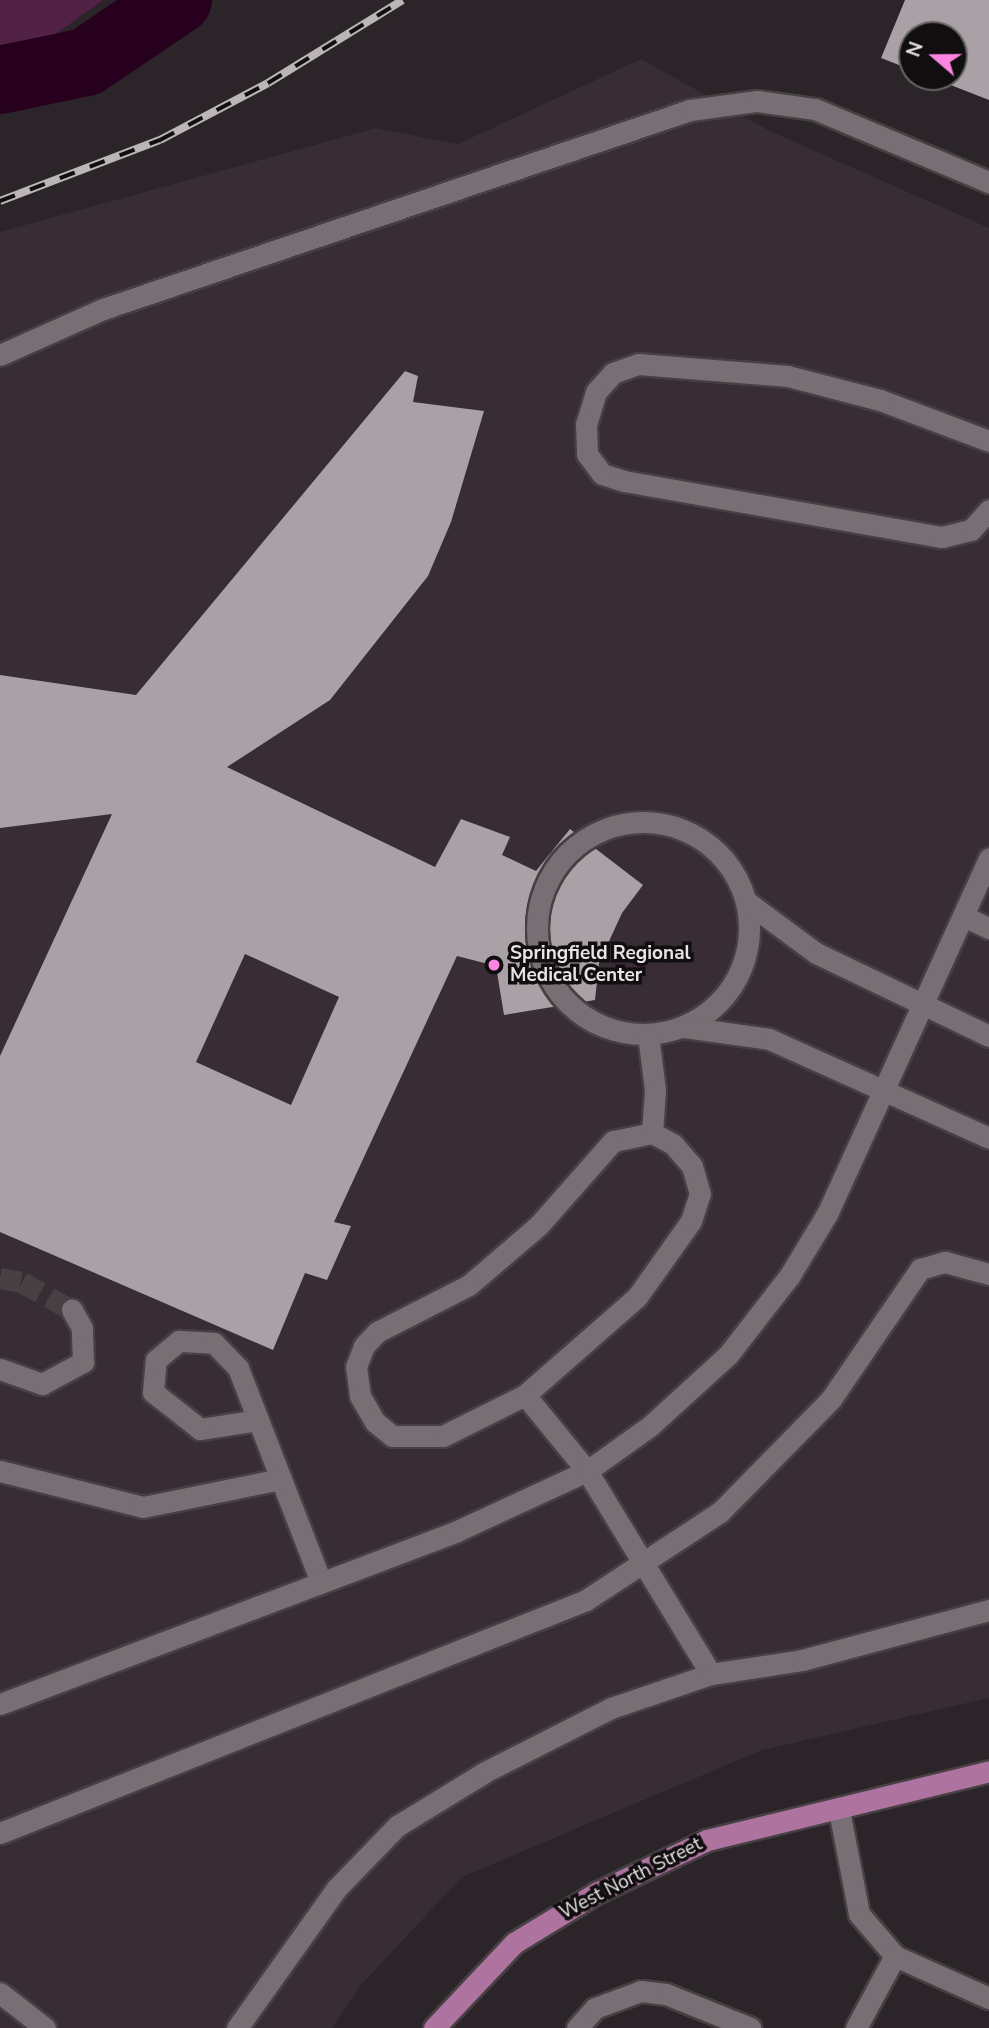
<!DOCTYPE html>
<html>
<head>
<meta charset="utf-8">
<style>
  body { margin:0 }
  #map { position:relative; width:989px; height:2028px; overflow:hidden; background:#2b2428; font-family:"Nunito Sans",sans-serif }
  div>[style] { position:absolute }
  .built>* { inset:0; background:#382c35 }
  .green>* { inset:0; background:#512245 }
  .river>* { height:68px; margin:-34px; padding:0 34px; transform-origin:34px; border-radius:34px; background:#27001e }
  .building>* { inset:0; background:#a9a1a6 }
  .minor-tunnel>* { height:21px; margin-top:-10.5px; transform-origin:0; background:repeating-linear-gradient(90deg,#474144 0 21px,transparent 0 31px) }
  .roads { filter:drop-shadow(2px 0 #464044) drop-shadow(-2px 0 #464044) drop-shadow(0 2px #464044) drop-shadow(0 -2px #464044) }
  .minor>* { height:21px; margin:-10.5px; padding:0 10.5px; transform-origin:10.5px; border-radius:10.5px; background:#776f74 }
  .minor>.ring { margin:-10.5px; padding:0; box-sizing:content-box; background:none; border:21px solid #776f74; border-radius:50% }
  .major>* { height:21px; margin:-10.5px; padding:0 10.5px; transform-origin:10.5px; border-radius:10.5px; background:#af739f }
  .rail>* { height:8px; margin-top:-4px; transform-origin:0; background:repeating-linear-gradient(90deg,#110e10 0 16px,#bbb5b8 0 32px); box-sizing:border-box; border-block:2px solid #bbb5b8 }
  .dots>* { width:19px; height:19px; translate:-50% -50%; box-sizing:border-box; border:4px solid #110e10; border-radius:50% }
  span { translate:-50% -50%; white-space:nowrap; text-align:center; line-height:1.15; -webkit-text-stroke:7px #110e10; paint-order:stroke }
  .poi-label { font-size:19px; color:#e8e3e6; font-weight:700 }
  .left { translate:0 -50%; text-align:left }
  .street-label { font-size:19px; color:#e8e3e6 }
  .north { position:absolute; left:898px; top:21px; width:70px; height:70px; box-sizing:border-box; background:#110e10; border:2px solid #676366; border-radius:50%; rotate:290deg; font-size:19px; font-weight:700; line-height:28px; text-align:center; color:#e8e3e6 }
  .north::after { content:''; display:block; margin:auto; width:24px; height:32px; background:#fe85df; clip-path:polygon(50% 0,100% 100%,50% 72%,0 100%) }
</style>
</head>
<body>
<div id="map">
  <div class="built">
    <i style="clip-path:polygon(641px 59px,770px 131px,989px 228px,989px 1698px,762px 1750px,462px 1877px,361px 1985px,332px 2028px,0 2028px,0 232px,376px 128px,458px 144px)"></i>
  </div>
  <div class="green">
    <i style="clip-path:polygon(0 0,103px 0,50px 38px,0 45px)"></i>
  </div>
  <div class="river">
    <i style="left:0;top:80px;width:88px;rotate:-11.8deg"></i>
    <i style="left:86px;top:62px;width:111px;rotate:-34deg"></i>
  </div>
  <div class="building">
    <i style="clip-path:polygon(905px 0,989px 0,989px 100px,930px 77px,954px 77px,954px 35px,912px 35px,912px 70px,881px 58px)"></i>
    <i style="clip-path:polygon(evenodd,405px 371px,418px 376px,413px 402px,484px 411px,451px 522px,428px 576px,330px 700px,227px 767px,435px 867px,461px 819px,510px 837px,502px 855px,536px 871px,570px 829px,643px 885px,622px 913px,599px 963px,595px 1000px,504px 1015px,496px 966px,457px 956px,334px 1222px,351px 1226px,327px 1280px,305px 1273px,273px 1350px,0 1232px,0 1056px,112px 814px,0 828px,0 675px,136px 695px,405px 371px,245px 954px,339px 997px,291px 1105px,196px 1062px,245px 954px)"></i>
  </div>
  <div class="minor-tunnel">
    <i style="left:0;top:1278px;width:22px;rotate:10deg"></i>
    <i style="left:22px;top:1282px;width:57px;rotate:29.2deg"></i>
  </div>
  <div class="roads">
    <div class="minor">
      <i style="left:0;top:355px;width:113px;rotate:-24.1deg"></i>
      <i style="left:103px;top:309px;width:620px;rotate:-18.73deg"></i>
      <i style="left:690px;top:110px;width:68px;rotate:-7.7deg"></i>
      <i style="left:757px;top:101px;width:59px;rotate:7.9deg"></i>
      <i style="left:815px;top:109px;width:189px;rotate:22.8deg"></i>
      <i style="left:989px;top:441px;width:116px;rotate:-159.4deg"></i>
      <i style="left:880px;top:400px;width:95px;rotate:-165.4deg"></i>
      <i style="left:788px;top:376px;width:150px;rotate:-175.4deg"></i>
      <i style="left:638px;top:364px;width:27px;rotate:160deg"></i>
      <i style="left:613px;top:373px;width:25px;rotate:132deg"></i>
      <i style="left:596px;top:392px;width:34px;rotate:107deg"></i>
      <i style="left:586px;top:424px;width:30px;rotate:88deg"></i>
      <i style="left:587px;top:454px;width:25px;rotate:53deg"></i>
      <i style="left:602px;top:474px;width:23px;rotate:18deg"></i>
      <i style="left:624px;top:481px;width:323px;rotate:10deg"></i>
      <i style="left:942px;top:537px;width:30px;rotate:-14deg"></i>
      <i style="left:971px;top:530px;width:27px;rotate:-48deg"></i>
      <i class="ring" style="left:537px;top:822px;width:191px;height:191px"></i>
      <i style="left:747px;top:902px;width:86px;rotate:36.5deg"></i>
      <i style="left:816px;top:953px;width:192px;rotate:25.6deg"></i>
      <i style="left:963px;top:916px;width:29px;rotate:25deg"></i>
      <i style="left:684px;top:1027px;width:86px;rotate:8deg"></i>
      <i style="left:769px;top:1039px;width:241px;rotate:24.2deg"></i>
      <i style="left:648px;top:1035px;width:55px;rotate:82.7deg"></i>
      <i style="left:655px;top:1090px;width:43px;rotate:94deg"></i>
      <i style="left:652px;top:1133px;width:40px;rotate:168deg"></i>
      <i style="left:613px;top:1141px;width:112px;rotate:131.4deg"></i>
      <i style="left:539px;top:1225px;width:92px;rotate:139.4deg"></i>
      <i style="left:469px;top:1285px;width:103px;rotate:152.9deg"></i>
      <i style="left:377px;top:1332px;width:19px;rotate:133deg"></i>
      <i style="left:364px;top:1346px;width:22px;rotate:111deg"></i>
      <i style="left:356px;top:1367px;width:29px;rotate:82deg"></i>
      <i style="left:360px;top:1396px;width:30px;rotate:60deg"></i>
      <i style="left:375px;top:1422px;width:22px;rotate:39deg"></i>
      <i style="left:392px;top:1436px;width:51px"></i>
      <i style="left:443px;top:1436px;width:92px;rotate:-26.6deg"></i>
      <i style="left:525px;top:1395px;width:149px;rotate:-41.2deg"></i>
      <i style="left:637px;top:1297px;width:93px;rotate:-54.6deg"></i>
      <i style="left:691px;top:1221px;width:28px;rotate:-72deg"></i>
      <i style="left:700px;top:1194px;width:29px;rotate:-106deg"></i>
      <i style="left:692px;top:1166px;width:29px;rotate:-131deg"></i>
      <i style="left:673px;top:1144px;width:24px;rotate:-152deg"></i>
      <i style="left:0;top:1369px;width:45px;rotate:19.7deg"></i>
      <i style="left:42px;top:1384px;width:47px;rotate:-28.2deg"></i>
      <i style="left:83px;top:1362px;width:34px;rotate:-92deg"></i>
      <i style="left:82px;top:1328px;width:21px;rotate:-119deg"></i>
      <i style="left:525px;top:1395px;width:98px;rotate:50.8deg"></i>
      <i style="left:587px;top:1471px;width:238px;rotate:58.6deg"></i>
      <i style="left:258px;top:1420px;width:59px;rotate:171.2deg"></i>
      <i style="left:200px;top:1429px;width:60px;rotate:-141.8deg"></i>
      <i style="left:153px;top:1392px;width:32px;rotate:-85deg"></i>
      <i style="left:156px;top:1360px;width:30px;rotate:-40deg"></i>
      <i style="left:179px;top:1341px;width:35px;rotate:3deg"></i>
      <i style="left:214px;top:1343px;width:35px;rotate:46deg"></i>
      <i style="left:238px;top:1368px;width:230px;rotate:68.8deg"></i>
      <i style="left:0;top:1471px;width:147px;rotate:14.1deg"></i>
      <i style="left:143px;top:1507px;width:141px;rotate:-11.5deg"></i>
      <i style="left:0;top:1704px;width:489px;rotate:-20.7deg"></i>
      <i style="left:457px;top:1531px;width:143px;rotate:-24.8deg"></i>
      <i style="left:587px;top:1471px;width:77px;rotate:-35.5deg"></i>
      <i style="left:650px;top:1426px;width:105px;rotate:-42.3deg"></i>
      <i style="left:728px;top:1355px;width:101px;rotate:-52.2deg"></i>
      <i style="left:790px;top:1275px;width:71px;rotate:-58.8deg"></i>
      <i style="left:827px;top:1214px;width:391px;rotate:-65.5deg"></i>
      <i style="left:839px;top:1810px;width:106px;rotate:79.1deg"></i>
      <i style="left:859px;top:1914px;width:55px;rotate:49.4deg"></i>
      <i style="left:895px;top:1956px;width:103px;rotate:24.1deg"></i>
      <i style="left:0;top:1833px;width:631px;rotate:-21.68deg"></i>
      <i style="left:586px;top:1600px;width:160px;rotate:-33.3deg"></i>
      <i style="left:720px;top:1512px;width:158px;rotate:-45.5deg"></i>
      <i style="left:831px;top:1399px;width:158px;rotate:-55.6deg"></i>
      <i style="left:920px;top:1269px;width:26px;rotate:-16deg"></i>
      <i style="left:945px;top:1262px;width:46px;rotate:15.3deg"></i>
      <i style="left:0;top:1993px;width:57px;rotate:37.9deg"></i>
      <i style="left:237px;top:2028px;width:171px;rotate:-54.5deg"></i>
      <i style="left:336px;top:1889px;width:88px;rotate:-45.9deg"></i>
      <i style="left:397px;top:1826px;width:103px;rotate:-31.5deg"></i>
      <i style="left:485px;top:1772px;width:141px;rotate:-26.9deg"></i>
      <i style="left:611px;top:1708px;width:106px;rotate:-18.8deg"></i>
      <i style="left:711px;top:1674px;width:92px;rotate:-8.7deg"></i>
      <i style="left:802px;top:1660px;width:194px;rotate:-15deg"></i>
      <i style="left:577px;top:2028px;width:27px;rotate:-48deg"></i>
      <i style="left:595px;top:2008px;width:49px;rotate:-20.3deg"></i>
      <i style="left:641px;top:1991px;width:25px;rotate:7deg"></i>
      <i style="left:666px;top:1994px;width:91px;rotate:22deg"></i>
      <i style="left:856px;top:2028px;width:82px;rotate:-61.6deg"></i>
    </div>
    <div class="major">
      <i style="left:434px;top:2028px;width:117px;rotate:-46.7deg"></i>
      <i style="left:514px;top:1943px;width:98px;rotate:-31.3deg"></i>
      <i style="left:598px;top:1892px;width:121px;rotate:-25.5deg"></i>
      <i style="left:707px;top:1840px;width:290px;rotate:-13.7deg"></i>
    </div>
  </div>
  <div class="rail">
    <i style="left:0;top:201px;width:171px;rotate:-20.9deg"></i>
    <i style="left:160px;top:140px;width:122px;rotate:-27.8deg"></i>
    <i style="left:268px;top:83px;width:158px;rotate:-31.6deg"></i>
  </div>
  <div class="dots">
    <i style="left:494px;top:965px;background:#fe85df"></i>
  </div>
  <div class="poi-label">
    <span class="left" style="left:510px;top:965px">Springfield Regional<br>Medical Center</span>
  </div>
  <div class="street-label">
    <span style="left:631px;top:1879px;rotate:-27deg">West North Street</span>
  </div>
  <div class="north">N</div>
</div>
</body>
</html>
